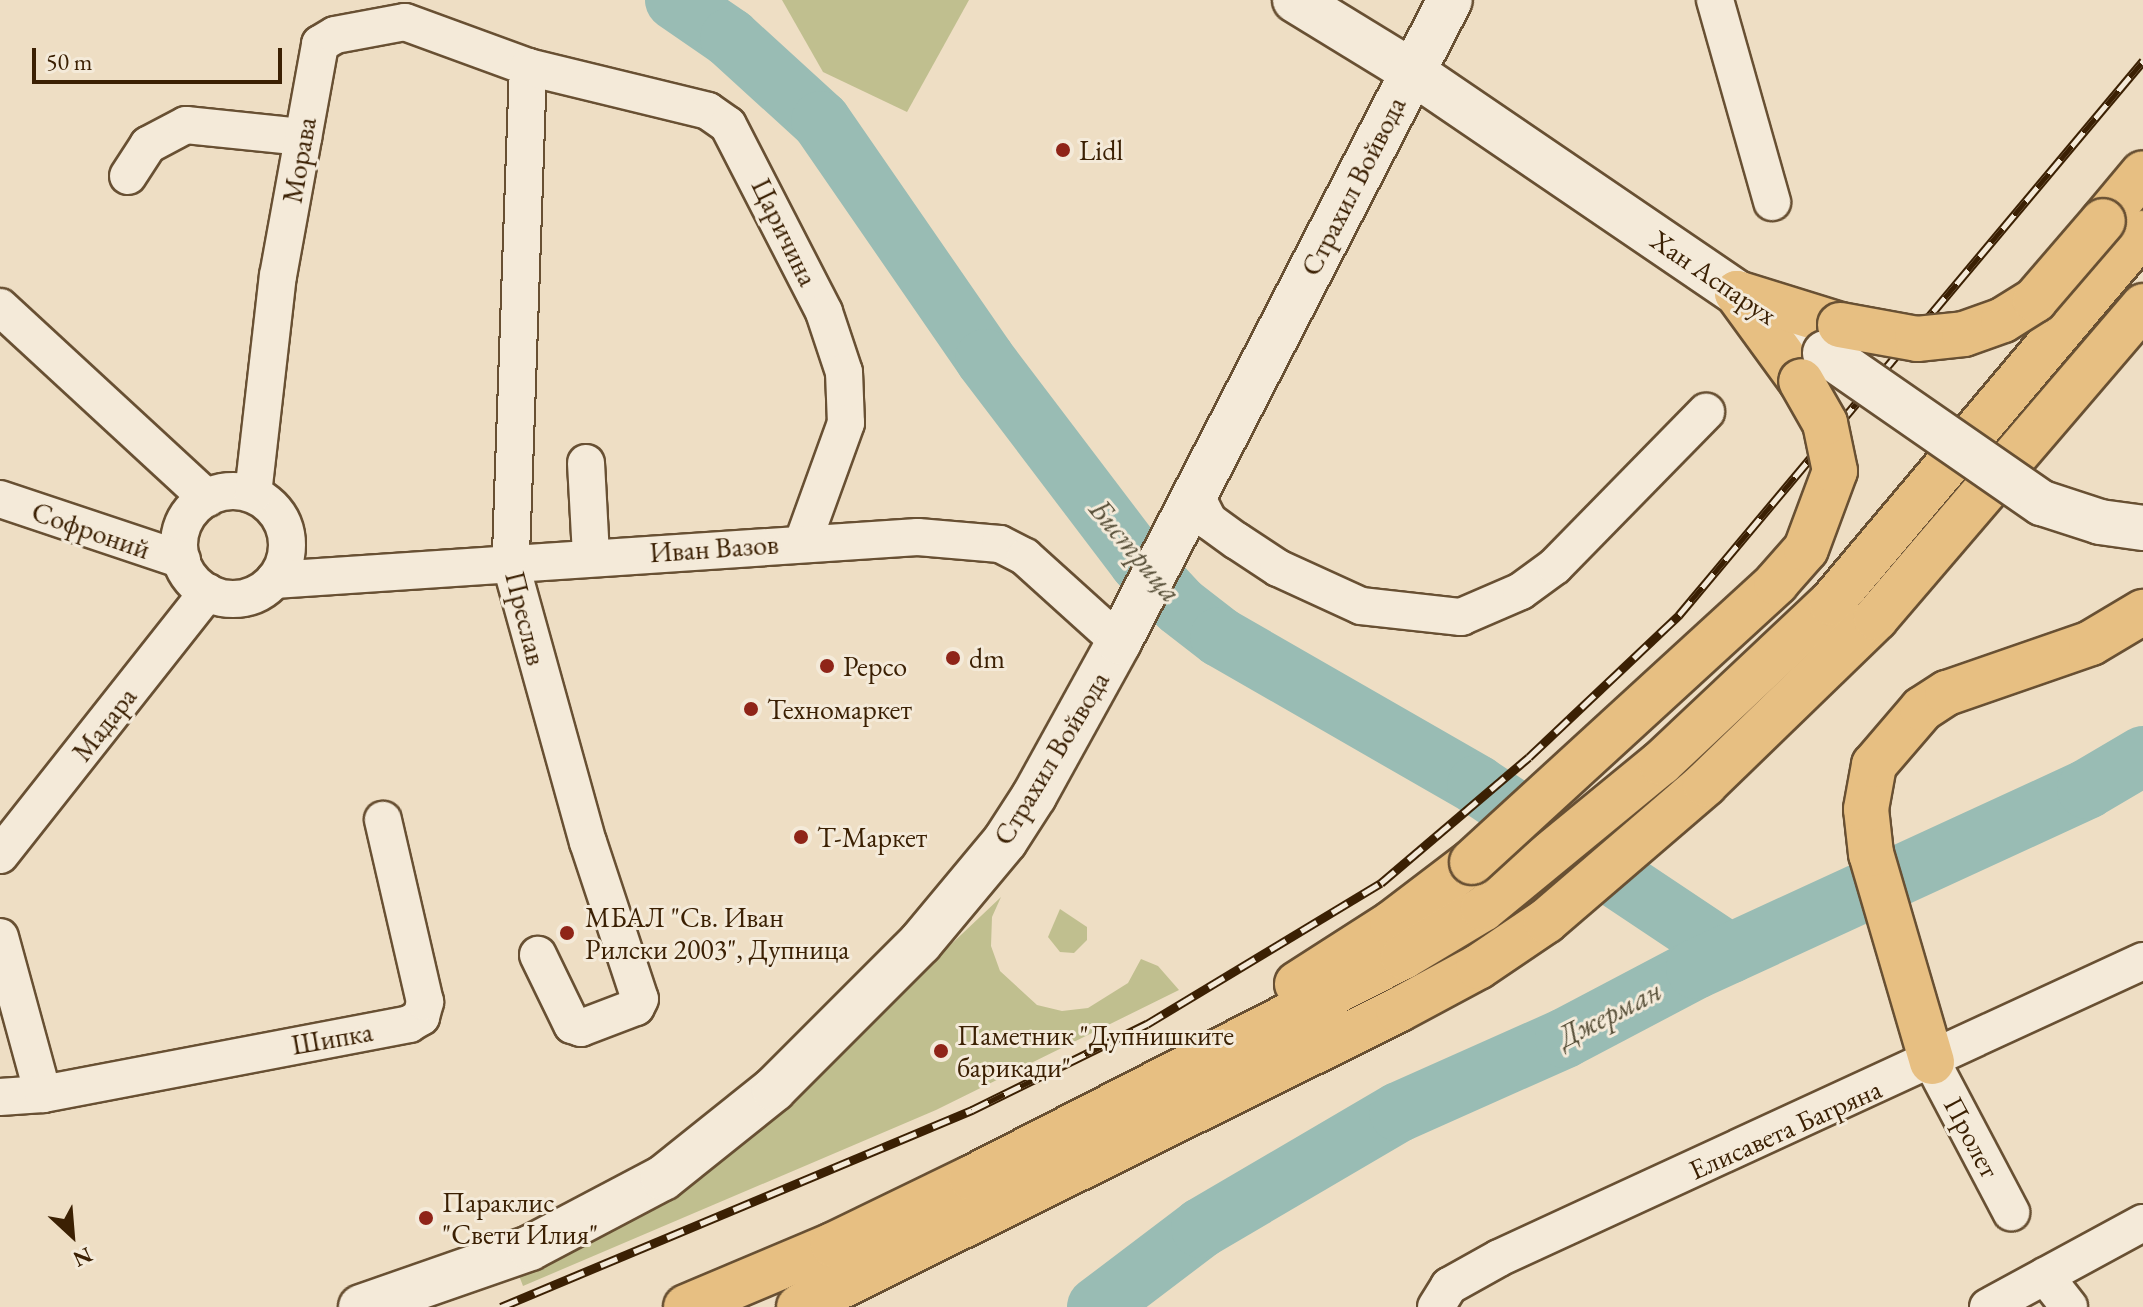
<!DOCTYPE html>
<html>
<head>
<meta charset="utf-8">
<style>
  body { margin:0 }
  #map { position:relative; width:2143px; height:1307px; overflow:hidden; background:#eedec4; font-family:"EB Garamond",serif }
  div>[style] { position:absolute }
  .green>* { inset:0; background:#c0bf8f }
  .river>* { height:60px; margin:-30px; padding:0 30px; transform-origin:30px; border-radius:30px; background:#99bcb4 }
  .roads { filter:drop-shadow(2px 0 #685033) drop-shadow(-2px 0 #685033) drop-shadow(0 2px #685033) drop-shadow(0 -2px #685033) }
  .minor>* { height:36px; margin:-18px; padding:0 18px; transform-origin:18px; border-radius:18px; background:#f4ead9 }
  .minor>.ring { margin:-18px; padding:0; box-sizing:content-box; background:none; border:36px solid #f4ead9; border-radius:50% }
  .tertiary>* { height:44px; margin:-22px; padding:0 22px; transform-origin:22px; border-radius:22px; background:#f4ead9 }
  .primary>* { height:44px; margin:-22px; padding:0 22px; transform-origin:22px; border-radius:22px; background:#e7bf82 }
  .rail>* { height:9px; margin-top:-4.5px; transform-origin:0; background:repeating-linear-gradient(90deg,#f4ead9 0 18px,#3b2003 0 36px); box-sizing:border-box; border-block:2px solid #3b2003 }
  .bridges { filter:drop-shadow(2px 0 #685033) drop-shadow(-2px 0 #685033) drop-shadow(0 2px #685033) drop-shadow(0 -2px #685033) }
  .tertiary-bridge>* { height:44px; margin:-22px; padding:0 22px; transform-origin:22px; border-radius:22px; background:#f4ead9 }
  .primary-bridge>* { height:44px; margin:-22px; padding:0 22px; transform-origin:22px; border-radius:22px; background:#e7bf82 }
  .dots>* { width:22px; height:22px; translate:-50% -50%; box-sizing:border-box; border:4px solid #f4ead9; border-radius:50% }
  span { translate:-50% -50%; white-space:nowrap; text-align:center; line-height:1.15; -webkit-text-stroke:6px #f4ead9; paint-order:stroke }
  .poi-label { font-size:28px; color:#3b2003 }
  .left { translate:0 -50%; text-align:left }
  .street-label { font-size:28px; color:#3b2003 }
  .water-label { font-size:30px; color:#574f38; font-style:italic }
  .north { position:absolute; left:32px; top:1195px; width:80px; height:80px; -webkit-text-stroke:6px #f4ead9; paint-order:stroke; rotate:154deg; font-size:22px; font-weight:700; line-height:32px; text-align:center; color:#3b2003 }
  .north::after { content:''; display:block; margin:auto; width:28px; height:36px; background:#3b2003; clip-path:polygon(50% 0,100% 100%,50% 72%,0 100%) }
  .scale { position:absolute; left:32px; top:48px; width:250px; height:36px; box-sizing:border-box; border:4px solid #3b2003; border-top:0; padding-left:10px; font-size:24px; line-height:28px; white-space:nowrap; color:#3b2003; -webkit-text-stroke:6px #f4ead9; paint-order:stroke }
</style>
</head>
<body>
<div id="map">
  <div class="green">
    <i style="clip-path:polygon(782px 0,969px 0,907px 112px,823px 72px)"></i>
    <i style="clip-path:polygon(1001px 897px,992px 917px,991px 946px,1000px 971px,1037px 1005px,1062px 1011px,1088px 1008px,1128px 983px,1141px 959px,1158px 966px,1179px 990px,936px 1110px,523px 1286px,518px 1273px,771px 1115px)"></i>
    <i style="clip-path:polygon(1060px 909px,1087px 927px,1087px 940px,1074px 953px,1060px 952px,1048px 937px)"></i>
  </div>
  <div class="river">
    <i style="left:675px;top:0;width:67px;rotate:34.6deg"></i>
    <i style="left:730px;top:38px;width:123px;rotate:42.4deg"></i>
    <i style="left:821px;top:121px;width:289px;rotate:55.4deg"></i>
    <i style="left:985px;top:359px;width:255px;rotate:52.8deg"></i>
    <i style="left:1139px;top:562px;width:60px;rotate:47deg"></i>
    <i style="left:1180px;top:606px;width:51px;rotate:37.8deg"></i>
    <i style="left:1220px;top:637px;width:297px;rotate:29.9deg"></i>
    <i style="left:1477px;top:785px;width:304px;rotate:33.7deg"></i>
    <i style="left:1097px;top:1307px;width:131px;rotate:-37.2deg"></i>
    <i style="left:1201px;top:1228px;width:229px;rotate:-30.4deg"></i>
    <i style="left:1399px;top:1112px;width:182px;rotate:-24deg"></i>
    <i style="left:1565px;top:1038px;width:148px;rotate:-27.8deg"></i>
    <i style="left:1696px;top:969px;width:430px;rotate:-24.7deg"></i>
    <i style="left:2087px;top:789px;width:65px;rotate:-30.5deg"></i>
  </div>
  <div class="roads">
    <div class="minor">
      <i style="left:1715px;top:0;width:210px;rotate:74.2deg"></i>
      <i style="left:528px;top:67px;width:498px;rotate:92deg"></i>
      <i style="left:511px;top:565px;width:288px;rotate:74.5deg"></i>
      <i style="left:588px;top:842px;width:165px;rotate:71.7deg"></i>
      <i style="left:640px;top:999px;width:9px;rotate:117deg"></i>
      <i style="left:636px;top:1007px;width:59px;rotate:159.1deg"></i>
      <i style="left:581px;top:1028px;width:9px;rotate:-162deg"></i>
      <i style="left:572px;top:1025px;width:78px;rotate:-115.9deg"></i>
      <i style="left:128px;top:176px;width:37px;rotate:-57deg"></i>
      <i style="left:148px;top:145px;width:43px;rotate:-27.8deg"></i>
      <i style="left:186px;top:125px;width:118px;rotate:5.9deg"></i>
      <i style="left:0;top:307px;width:282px;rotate:42.7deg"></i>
      <i style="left:586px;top:463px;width:93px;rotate:86.9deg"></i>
      <i class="ring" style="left:179px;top:491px;width:72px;height:72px"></i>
      <i style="left:253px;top:494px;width:219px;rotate:-83.5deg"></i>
      <i style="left:278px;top:276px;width:236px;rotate:-79.7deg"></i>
      <i style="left:320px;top:44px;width:17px;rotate:-31deg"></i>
      <i style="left:335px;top:35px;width:71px;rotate:-10.5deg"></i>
      <i style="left:405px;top:22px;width:131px;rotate:20.1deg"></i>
      <i style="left:528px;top:67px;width:185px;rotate:13.7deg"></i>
      <i style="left:708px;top:111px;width:24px;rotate:35deg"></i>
      <i style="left:728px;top:125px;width:210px;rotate:62.8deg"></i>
      <i style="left:824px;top:312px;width:63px;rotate:71.6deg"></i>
      <i style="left:844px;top:372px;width:51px;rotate:87.8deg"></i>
      <i style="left:846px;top:423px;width:127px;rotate:109.9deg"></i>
      <i style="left:1195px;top:494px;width:30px;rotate:63deg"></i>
      <i style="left:1209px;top:521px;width:34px;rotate:36deg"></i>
      <i style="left:1237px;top:541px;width:49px;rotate:33.4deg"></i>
      <i style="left:1278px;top:568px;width:91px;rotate:24.6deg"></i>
      <i style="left:1361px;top:606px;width:101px;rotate:6.3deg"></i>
      <i style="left:1461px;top:617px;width:65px;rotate:-23.4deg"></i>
      <i style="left:1521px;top:591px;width:42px;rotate:-36.3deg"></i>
      <i style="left:1555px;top:566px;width:216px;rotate:-45.6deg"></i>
      <i style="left:0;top:499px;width:192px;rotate:18.5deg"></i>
      <i style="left:274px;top:580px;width:645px;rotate:-3.82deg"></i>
      <i style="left:918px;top:537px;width:82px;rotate:4.9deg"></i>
      <i style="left:1000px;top:544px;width:28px;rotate:27deg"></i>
      <i style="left:1025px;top:557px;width:127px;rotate:42.1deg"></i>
      <i style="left:0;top:855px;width:335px;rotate:-51.7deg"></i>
      <i style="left:0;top:937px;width:163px;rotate:74.7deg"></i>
      <i style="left:1932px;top:1062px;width:170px;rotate:62.2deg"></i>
      <i style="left:0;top:1097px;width:43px;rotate:-4deg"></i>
      <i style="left:43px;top:1094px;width:373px;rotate:-10.8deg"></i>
      <i style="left:409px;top:1024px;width:14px;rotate:-30deg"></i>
      <i style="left:421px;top:1017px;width:16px;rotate:-75deg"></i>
      <i style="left:425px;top:1002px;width:187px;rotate:-103deg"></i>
      <i style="left:2045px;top:1276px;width:39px;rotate:52deg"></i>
      <i style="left:1436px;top:1307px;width:25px;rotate:-58deg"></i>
      <i style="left:1449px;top:1286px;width:57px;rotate:-29.2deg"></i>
      <i style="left:1499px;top:1258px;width:709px;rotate:-24.76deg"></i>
      <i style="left:1988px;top:1307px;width:176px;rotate:-28.5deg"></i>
    </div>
    <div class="tertiary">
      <i style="left:1295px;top:0;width:136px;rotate:31.5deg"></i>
      <i style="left:1411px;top:71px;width:501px;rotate:34.26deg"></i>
      <i style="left:361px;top:1307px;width:179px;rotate:-19.2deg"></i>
      <i style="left:530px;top:1248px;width:150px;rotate:-27.8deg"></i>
      <i style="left:663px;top:1178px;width:142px;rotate:-38.7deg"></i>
      <i style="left:774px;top:1089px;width:206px;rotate:-45deg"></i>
      <i style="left:920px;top:943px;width:133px;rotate:-50.2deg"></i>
      <i style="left:1005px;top:841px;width:54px;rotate:-57.2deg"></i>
      <i style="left:1034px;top:796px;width:176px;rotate:-61.1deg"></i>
      <i style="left:1119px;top:642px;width:722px;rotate:-62.73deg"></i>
    </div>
    <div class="primary">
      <i style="left:2103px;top:221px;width:62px;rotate:-50.2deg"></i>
      <i style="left:1737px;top:293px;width:109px;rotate:54deg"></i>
      <i style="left:1737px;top:293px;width:108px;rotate:17.3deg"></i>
      <i style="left:1297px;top:984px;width:113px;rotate:-32.7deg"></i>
      <i style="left:1392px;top:923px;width:101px;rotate:-37.3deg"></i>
      <i style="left:1932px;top:1062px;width:217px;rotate:-106.3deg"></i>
      <i style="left:1871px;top:854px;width:45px;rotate:-96.3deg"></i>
      <i style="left:1866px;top:809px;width:45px;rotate:-79.7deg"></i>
      <i style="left:1874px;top:765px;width:74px;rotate:-49.4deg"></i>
      <i style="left:1922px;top:709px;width:30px;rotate:-33deg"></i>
      <i style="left:1947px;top:693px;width:152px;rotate:-19.1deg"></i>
      <i style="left:2091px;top:643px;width:61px;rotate:-30.8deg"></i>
      <i style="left:686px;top:1307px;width:160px;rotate:-22.9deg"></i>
      <i style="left:833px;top:1245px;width:153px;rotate:-25.9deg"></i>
      <i style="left:971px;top:1178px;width:485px;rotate:-27.1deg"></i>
      <i style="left:1403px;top:957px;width:93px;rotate:-31deg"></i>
      <i style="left:1483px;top:909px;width:230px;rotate:-39.4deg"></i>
      <i style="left:1661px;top:763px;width:233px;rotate:-43.3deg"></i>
      <i style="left:1831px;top:603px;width:484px;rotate:-49.9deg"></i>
      <i style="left:799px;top:1307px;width:669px;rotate:-26.37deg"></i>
      <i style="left:1398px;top:1010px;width:91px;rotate:-28.3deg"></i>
      <i style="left:1478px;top:967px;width:82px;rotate:-34.1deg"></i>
      <i style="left:1546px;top:921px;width:210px;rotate:-40.7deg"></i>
      <i style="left:1705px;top:784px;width:238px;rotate:-44.1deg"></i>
      <i style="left:1876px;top:618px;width:411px;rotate:-49.4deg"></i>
    </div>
  </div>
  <div class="rail">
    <i style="left:501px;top:1307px;width:511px;rotate:-22.7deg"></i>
    <i style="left:972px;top:1110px;width:195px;rotate:-26.2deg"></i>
    <i style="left:1147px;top:1024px;width:273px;rotate:-31.1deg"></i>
    <i style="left:1381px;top:883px;width:194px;rotate:-40.4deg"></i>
    <i style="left:1529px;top:757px;width:207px;rotate:-43.4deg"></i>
    <i style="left:1679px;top:615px;width:723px;rotate:-50.05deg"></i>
  </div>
  <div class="bridges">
    <div class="tertiary-bridge">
      <i style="left:1825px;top:353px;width:264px;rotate:34.7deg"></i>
      <i style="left:2042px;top:503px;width:61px;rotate:18.1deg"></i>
      <i style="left:2100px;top:522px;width:43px;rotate:7.9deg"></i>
    </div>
    <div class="primary-bridge">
      <i style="left:1840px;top:325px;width:78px;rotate:10.3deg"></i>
      <i style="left:1917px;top:339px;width:47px;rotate:-6.1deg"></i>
      <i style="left:1964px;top:334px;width:41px;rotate:-19.7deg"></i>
      <i style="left:2003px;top:320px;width:38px;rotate:-32deg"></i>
      <i style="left:2035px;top:300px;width:104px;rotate:-49.3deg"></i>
      <i style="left:1472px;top:862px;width:413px;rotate:-42.5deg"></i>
      <i style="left:1776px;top:583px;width:45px;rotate:-48.6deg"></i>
      <i style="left:1806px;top:549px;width:83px;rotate:-69.6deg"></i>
      <i style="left:1835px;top:471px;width:49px;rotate:-101.8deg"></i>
      <i style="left:1825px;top:423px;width:48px;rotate:-119.7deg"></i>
    </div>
  </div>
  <div class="dots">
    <i style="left:1063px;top:150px;background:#8f2418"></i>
    <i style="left:953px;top:658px;background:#8f2418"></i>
    <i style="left:827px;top:666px;background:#8f2418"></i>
    <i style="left:751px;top:709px;background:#8f2418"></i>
    <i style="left:801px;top:837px;background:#8f2418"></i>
    <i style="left:567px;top:933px;background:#8f2418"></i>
    <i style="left:941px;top:1051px;background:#8f2418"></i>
    <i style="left:426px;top:1218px;background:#8f2418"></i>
  </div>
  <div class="poi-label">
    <span class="left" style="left:1079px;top:150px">Lidl</span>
    <span class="left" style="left:969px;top:658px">dm</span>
    <span class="left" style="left:843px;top:666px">Pepco</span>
    <span class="left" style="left:767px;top:709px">Техномаркет</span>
    <span class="left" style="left:817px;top:837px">Т-Маркет</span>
    <span class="left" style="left:585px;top:933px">МБАЛ "Св. Иван<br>Рилски 2003", Дупница</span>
    <span class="left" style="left:957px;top:1051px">Паметник "Дупнишките<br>барикади"</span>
    <span class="left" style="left:442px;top:1218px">Параклис<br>"Свети Илия"</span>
  </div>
  <div class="street-label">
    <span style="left:299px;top:160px;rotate:-80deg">Морава</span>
    <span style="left:1353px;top:186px;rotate:-63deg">Страхил Войвода</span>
    <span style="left:785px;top:232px;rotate:64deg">Царичина</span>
    <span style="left:1714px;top:277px;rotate:34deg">Хан Аспарух</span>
    <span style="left:91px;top:530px;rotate:19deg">Софроний</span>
    <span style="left:714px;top:548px;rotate:-4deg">Иван Вазов</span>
    <span style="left:526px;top:618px;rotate:76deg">Преслав</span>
    <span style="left:104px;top:724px;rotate:-52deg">Мадара</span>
    <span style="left:1051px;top:758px;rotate:-59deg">Страхил Войвода</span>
    <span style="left:332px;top:1038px;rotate:-10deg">Шипка</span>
    <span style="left:1785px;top:1129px;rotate:-24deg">Елисавета Багряна</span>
    <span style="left:1972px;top:1137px;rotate:62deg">Пролет</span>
  </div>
  <div class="water-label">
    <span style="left:1135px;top:551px;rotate:50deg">Бистрица</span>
    <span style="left:1610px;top:1014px;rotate:-27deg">Джерман</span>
  </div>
  <div class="north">N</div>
  <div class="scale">50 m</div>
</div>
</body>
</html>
